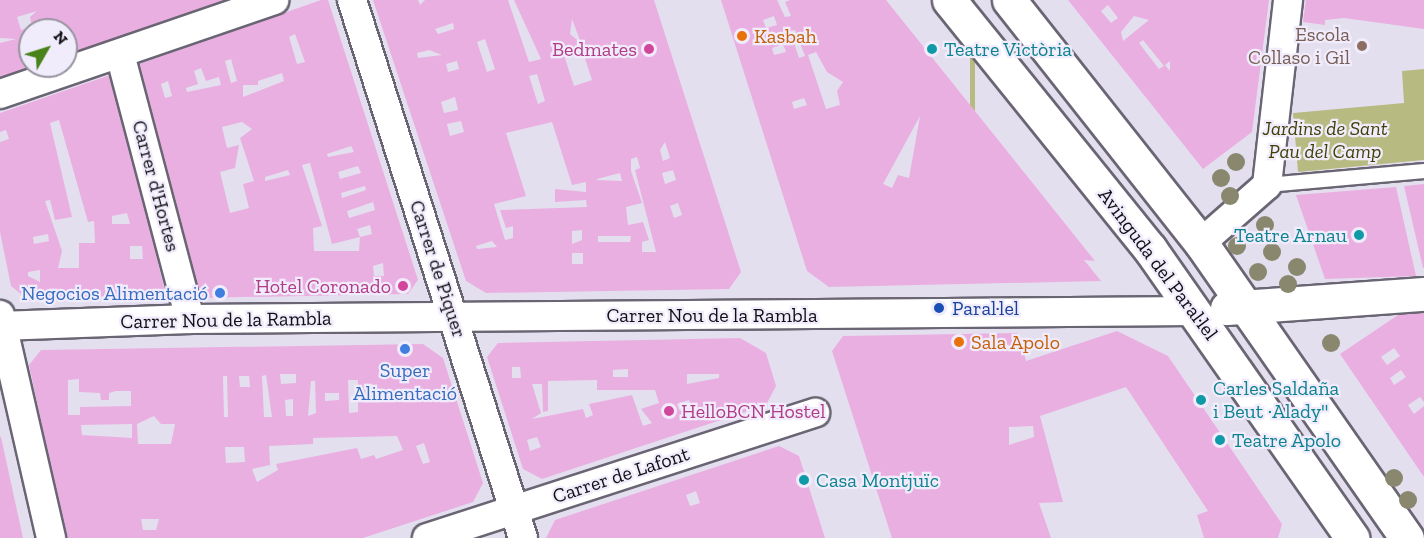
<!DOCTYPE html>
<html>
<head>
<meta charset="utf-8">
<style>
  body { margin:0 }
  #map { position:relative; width:1424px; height:538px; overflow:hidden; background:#e4dfef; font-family:"Zilla Slab",serif }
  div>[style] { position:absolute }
  .green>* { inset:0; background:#b7bb82; transform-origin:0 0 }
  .building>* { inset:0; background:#eaafe1 }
  .roads { filter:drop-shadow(2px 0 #6a6573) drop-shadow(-2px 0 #6a6573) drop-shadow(0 2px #6a6573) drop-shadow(0 -2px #6a6573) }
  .lane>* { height:14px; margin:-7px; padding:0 7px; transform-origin:7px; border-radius:7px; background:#fff }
  .street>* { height:28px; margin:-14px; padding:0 14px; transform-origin:14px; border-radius:14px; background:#fff }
  .secondary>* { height:33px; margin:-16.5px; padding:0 16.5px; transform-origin:16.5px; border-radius:16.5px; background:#fff }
  .trees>* { width:18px; height:18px; margin:-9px; border-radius:50%; background:#89886f }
  .dots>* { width:16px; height:16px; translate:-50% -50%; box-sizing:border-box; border:3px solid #f1ecfc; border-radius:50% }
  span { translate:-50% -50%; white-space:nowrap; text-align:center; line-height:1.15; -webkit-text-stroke:4.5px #f1ecfc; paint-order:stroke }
  .education-label { font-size:20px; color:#785e54 }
  .right { translate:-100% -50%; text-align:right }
  .food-label { font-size:20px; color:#c56008 }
  .left { translate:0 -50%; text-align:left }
  .hotel-label { font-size:20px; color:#b23c85 }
  .culture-label { font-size:20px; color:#0d838f }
  .park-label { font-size:20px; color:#3f4006; font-style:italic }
  .street-label { font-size:20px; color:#110f14 }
  .shop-label { font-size:20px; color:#366cbe }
  .transit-label { font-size:20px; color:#164399 }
  .north { position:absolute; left:18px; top:18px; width:60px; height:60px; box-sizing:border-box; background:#f1ecfc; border:2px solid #97949f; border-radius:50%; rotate:51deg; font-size:16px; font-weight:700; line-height:24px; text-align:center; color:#110f14 }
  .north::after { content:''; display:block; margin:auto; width:21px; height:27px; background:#49811b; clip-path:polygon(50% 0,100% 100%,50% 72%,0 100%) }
</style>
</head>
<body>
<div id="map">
  <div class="green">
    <i style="left:970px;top:0;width:5px;height:274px"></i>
    <i style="clip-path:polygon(1424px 69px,1424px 160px,1298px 172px,1293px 113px,1404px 103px,1402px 71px)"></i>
    <i style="clip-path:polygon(1251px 359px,1373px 538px,1247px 361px)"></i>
  </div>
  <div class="building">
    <i style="clip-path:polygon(evenodd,0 0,237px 0,66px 60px,66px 30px,30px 30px,30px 66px,49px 66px,0 83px,0 43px,16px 39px,0 38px,0 0,37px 11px,30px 17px,32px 27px,21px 30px,17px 17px,37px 11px)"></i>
    <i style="clip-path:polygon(evenodd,321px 0,328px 0,418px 280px,408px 294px,196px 298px,139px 64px,321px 0,295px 34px,305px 62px,297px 64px,289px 37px,295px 34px,321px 0,231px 59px,237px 81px,231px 83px,225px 61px,231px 59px,321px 0,201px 68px,206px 81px,219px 77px,221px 85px,187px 92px,186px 88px,198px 84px,194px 71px,201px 68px,321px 0,282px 73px,284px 81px,243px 97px,243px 85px,258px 85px,258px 81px,282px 73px,321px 0,168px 81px,172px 96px,165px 98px,161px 84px,168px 81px,321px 0,242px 122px,252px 129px,240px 138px,254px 181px,243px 184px,249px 208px,230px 213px,220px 172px,235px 168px,239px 145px,227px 148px,222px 127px,242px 122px,321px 0,351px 146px,354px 152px,328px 157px,327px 154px,351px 146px,321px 0,310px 163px,332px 244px,360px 237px,357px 229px,370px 225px,372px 234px,360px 237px,359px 251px,314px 251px,313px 228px,322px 226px,302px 165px,310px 163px,321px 0,358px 166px,361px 173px,340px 179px,338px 172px,358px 166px,321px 0,288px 170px,290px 175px,265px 181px,265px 177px,288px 170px,321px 0,365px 186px,366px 190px,342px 198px,341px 193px,365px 186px,321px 0,373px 202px,375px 210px,349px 218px,347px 211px,373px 202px,321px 0,383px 263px,384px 276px,374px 276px,373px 266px,383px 263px)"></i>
    <i style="clip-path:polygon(evenodd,373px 0,418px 0,420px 5px,425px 0,508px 0,529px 62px,541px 59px,514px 0,654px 0,741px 272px,729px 289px,486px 293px,466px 281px,373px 0,572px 19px,581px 43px,570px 34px,572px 19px,373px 0,453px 23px,454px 29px,438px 34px,435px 29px,453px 23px,373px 0,485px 39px,495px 69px,487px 72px,477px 42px,485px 39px,373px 0,581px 46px,592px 80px,574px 86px,563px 52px,581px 46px,373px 0,429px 50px,442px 55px,418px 58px,417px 53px,429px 50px,373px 0,457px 61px,459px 69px,448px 72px,446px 64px,457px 61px,373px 0,537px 74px,545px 101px,538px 104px,529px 76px,537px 74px,373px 0,455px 97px,458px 110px,444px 113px,441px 102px,455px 97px,373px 0,461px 121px,464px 132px,450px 136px,447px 124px,461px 121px,373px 0,552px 122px,572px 185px,586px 182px,586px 192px,555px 189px,555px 202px,586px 200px,587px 207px,500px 210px,506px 228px,513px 226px,513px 238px,505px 240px,494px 204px,526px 196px,506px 133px,552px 122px,373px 0,665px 142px,670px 158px,663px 161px,660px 150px,665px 142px,373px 0,637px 157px,640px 168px,635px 170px,656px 252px,642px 252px,642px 242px,649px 240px,643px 222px,628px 225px,626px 207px,642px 203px,631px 171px,631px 159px,637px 157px,373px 0,673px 170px,676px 180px,665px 184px,662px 173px,673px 170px,373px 0,620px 173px,622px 181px,597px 180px,597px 179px,620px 173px,373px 0,678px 203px,682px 215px,674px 218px,670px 206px,678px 203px,373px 0,582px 230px,582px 240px,572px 244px,572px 231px,582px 230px,373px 0,598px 236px,631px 236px,630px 242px,598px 242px,598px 236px,373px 0,492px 241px,497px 247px,477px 249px,476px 246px,492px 241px,373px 0,572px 253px,583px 253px,583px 264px,572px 264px,572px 253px)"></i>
    <i style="clip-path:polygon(evenodd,721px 0,777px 0,785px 17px,791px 16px,785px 2px,790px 0,886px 0,1095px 261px,1084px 260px,1101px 281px,829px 287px,807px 271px,721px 0,774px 16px,777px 25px,766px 28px,763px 20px,774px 16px,721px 0,795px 30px,805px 56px,799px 58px,790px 31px,795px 30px,721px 0,783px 44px,786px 52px,774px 55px,772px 48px,783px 44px,721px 0,816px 52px,827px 72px,843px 82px,837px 91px,840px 105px,826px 109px,808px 55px,816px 52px,721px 0,804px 98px,807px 105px,794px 109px,792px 102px,804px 98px,721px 0,920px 116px,909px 178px,898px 175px,892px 188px,883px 184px,920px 116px)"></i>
    <i style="clip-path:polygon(evenodd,1068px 0,1269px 0,1252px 132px,1203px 169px,1068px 0,1108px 5px,1118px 18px,1111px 23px,1101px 11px,1108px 5px,1068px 0,1134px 16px,1149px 20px,1123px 41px,1121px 32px,1134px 16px,1068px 0,1143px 40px,1164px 66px,1170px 61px,1170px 71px,1165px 65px,1159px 69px,1139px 43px,1143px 40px)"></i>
    <i style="clip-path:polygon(1306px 0,1424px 0,1424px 29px,1344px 18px,1325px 20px,1325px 25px,1303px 22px)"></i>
    <i style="clip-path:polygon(evenodd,113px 74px,166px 296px,30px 301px,11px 286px,0 232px,0 142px,9px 139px,6px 130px,0 132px,0 113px,113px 74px,59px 120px,88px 222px,94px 221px,95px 243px,79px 243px,79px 268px,58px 268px,62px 251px,45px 201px,50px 200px,55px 220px,72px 217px,50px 123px,59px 120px,113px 74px,127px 213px,130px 224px,112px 224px,112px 216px,127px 213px,113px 74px,48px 234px,49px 241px,34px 244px,33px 237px,48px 234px,113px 74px,130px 246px,142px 246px,143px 259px,130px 259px,130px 246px,113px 74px,40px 270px,40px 282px,28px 276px,28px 272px,40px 270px)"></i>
    <i style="clip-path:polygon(1424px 184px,1424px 268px,1423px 268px,1404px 186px)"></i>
    <i style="clip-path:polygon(1396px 187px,1416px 276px,1325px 279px,1296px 195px)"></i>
    <i style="clip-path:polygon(evenodd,1424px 310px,1424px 402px,1420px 397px,1408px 405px,1414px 414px,1424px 406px,1424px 477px,1340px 354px,1404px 311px,1424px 310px,1394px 348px,1400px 356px,1387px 365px,1381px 357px,1394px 348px,1424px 310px,1401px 370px,1406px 377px,1394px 385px,1390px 378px,1401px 370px)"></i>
    <i style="clip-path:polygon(evenodd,1117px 331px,1168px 356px,1282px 524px,1278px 538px,1204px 538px,1197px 515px,1208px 511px,1126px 387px,1040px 416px,1063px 502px,1039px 503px,1051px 538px,892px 538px,832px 351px,843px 336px,1018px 333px,1026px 361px,1117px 331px,1033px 426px,1034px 437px,1009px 445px,1009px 427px,1033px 426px)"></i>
    <i style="clip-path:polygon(evenodd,740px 338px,766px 353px,776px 386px,766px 405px,542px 479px,523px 469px,487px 357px,498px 343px,740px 338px,512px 367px,520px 367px,521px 378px,512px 378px,512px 367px,740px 338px,628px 369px,628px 377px,613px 377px,613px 370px,628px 369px,740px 338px,687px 374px,719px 374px,719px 378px,687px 384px,687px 374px,740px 338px,597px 380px,597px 390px,655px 390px,659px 403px,641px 409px,652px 423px,643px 426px,632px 395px,589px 404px,593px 415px,586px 418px,583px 409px,532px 419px,541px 413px,532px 384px,542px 384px,543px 412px,548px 411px,548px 381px,597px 380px,740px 338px,689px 400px,691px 407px,680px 411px,677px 404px,689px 400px,740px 338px,537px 437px,541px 447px,530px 451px,527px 440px,537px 437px)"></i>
    <i style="clip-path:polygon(evenodd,423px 344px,443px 358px,483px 483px,473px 502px,363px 538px,66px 538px,29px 365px,41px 350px,423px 344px,280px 374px,296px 374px,296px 383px,281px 384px,280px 374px,423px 344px,266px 375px,272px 417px,264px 417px,262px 376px,266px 375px,423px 344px,223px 376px,227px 376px,228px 417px,224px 417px,223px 376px,423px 344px,239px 376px,249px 376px,250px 387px,240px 387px,239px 376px,423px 344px,79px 379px,79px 392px,100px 393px,101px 400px,109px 400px,109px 393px,116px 391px,131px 391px,131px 406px,80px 407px,80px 415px,68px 415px,68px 380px,79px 379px,423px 344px,348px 380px,358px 380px,358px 412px,349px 413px,348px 380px,423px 344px,311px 381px,315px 381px,316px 413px,308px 416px,311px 381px,423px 344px,325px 393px,339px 393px,339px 400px,325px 401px,325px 393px,423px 344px,367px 393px,382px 393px,382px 400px,367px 400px,367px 393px,423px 344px,293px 399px,293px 416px,286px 416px,285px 400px,293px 399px,423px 344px,154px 416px,161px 424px,175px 424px,171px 444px,138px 444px,137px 424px,154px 416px,423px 344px,132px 424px,132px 438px,82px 435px,81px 425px,132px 424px,423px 344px,397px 436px,403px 450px,376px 459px,374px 455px,361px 459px,357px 448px,276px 464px,278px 470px,257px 482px,252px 469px,270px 465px,269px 446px,313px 444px,313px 438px,397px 436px,423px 344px,424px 443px,430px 462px,423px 464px,416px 446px,424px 443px,423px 344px,225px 447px,244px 447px,245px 462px,226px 463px,225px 447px,423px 344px,141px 519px,159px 519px,156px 530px,143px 530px,141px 519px)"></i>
    <i style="clip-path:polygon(0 437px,1px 437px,23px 538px,0 538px)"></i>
    <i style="clip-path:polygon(evenodd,779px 446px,799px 456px,825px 538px,546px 538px,555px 520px,779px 446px,696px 491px,700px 503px,690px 506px,686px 495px,696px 491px)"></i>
  </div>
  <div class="roads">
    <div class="lane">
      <i style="left:1267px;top:185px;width:158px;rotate:-5.1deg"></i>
    </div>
    <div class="street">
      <i style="left:352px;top:0;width:565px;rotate:72.37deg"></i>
      <i style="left:120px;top:54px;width:274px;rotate:75.2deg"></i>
      <i style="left:0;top:94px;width:290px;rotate:-18.9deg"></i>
      <i style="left:1201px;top:243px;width:88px;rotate:-41.3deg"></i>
      <i style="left:1267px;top:185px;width:186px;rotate:-83.5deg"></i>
      <i style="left:0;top:315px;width:229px;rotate:77.1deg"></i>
      <i style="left:0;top:326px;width:190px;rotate:-2.1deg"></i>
      <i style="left:190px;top:319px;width:1005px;rotate:-0.46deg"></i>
      <i style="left:427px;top:538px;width:408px;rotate:-17.9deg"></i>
    </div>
    <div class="secondary">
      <i style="left:949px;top:0;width:320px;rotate:51.1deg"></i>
      <i style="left:1150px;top:249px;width:353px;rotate:55deg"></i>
      <i style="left:1009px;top:0;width:310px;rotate:51.7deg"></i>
      <i style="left:1201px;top:243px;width:360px;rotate:55.1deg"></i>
      <i style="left:1227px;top:308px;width:197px;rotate:-4.1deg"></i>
    </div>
  </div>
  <div class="trees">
    <i style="left:1236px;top:162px"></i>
    <i style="left:1221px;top:178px"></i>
    <i style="left:1230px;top:196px"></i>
    <i style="left:1265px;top:225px"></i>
    <i style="left:1237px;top:246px"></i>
    <i style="left:1272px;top:252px"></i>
    <i style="left:1297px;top:267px"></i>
    <i style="left:1258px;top:272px"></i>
    <i style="left:1288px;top:284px"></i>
    <i style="left:1331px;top:343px"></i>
    <i style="left:1394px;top:478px"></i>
    <i style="left:1408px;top:500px"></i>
  </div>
  <div class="dots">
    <i style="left:742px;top:36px;background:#e8710a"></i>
    <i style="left:1362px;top:46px;background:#8d6e63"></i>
    <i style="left:649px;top:49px;background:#d1479c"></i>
    <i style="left:932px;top:49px;background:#0f9aa8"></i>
    <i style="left:1359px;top:235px;background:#0f9aa8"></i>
    <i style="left:403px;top:286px;background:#d1479c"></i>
    <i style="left:220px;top:293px;background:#3f7fe0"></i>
    <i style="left:939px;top:308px;background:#1a4fb4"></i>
    <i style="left:959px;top:342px;background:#e8710a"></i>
    <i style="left:405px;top:349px;background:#3f7fe0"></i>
    <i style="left:1201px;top:400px;background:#0f9aa8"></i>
    <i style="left:669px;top:411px;background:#d1479c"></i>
    <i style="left:1220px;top:440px;background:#0f9aa8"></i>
    <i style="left:804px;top:480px;background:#0f9aa8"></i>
  </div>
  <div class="education-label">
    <span class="right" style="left:1350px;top:46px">Escola<br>Collaso i Gil</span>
  </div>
  <div class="food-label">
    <span class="left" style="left:754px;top:36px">Kasbah</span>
    <span class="left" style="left:971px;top:342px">Sala Apolo</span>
  </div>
  <div class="hotel-label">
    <span class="right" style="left:637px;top:49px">Bedmates</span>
    <span class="right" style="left:391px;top:286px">Hotel Coronado</span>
    <span class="left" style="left:681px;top:411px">HelloBCN Hostel</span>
  </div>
  <div class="culture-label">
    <span class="left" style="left:944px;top:49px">Teatre Victòria</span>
    <span class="right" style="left:1347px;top:235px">Teatre Arnau</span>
    <span class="left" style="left:1213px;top:400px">Carles Saldaña<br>i Beut ·Alady"</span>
    <span class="left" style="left:1232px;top:440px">Teatre Apolo</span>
    <span class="left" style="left:816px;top:480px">Casa Montjuïc</span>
  </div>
  <div class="park-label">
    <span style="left:1325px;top:140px">Jardins de Sant<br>Pau del Camp</span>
  </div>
  <div class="street-label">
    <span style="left:156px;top:186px;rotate:75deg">Carrer d'Hortes</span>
    <span style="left:1158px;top:264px;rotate:53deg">Avinguda del Paral·lel</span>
    <span style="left:438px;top:269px;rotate:72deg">Carrer de Piquer</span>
    <span style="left:712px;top:315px">Carrer Nou de la Rambla</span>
    <span style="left:226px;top:320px;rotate:-1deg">Carrer Nou de la Rambla</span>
    <span style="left:621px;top:475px;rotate:-18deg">Carrer de Lafont</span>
  </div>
  <div class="shop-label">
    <span class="right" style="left:208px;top:293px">Negocios Alimentació</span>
    <span style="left:405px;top:382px">Super<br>Alimentació</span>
  </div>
  <div class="transit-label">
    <span class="left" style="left:952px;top:308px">Paral·lel</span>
  </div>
  <div class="north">N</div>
</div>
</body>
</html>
